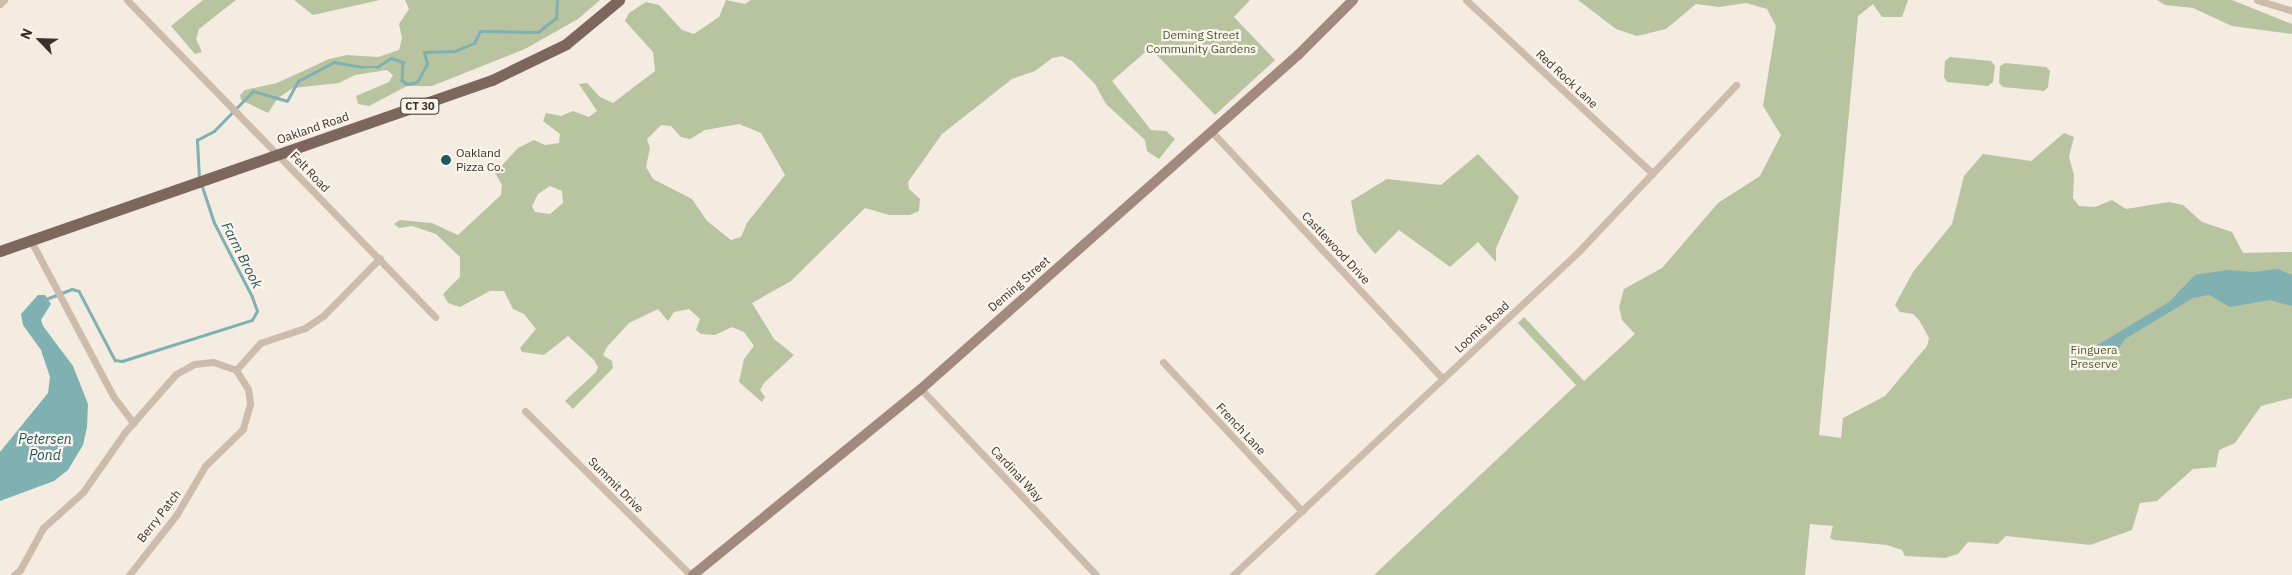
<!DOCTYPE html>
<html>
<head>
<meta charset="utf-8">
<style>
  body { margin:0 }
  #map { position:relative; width:2292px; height:575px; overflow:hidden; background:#f4ebe1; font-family:"IBM Plex Sans",sans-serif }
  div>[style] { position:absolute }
  .green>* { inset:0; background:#b8c4a0 }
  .water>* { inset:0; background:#7fb0b2 }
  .stream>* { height:2.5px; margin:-1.25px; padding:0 1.25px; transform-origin:1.25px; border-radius:1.25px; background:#7fb0b2 }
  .street>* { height:7px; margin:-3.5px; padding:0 3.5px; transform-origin:3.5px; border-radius:3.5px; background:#cdbbac }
  .secondary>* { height:10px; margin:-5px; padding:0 5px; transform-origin:5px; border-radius:5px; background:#a18a7d }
  .primary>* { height:11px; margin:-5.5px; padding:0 5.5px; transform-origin:5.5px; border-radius:5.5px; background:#7d675c }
  .dots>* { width:14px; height:14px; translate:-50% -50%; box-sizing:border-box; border:2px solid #fbf5ee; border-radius:50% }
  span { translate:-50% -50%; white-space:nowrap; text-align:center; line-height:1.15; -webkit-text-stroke:4.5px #fbf5ee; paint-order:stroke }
  .shield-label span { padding:1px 4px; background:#fbf5ee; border:1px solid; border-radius:4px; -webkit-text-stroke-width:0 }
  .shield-label { font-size:11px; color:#3b302b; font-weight:700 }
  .park-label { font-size:12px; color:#4a5a2e }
  .street-label { font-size:12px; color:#3b302b }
  .poi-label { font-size:12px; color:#3b302b }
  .left { translate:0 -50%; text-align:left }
  .water-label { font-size:14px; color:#1f5a5e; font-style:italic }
  .north { position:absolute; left:15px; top:15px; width:50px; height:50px; -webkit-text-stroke:4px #fbf5ee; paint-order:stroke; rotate:294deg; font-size:14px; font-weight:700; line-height:20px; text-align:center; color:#3b302b }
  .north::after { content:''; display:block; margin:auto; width:18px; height:22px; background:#3b302b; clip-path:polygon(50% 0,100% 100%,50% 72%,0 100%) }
</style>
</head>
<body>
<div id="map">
  <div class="green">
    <i style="clip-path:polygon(203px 0,236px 0,199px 29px,196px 39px,202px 52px,195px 54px,171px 26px)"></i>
    <i style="clip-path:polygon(294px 0,380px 0,313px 15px)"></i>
    <i style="clip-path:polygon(405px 0,600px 0,578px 19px,525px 49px,432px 86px,407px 86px,369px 106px,358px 104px,356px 96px,389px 82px,393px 75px,387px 70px,355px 75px,339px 83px,293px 88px,278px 98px,268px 113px,241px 100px,240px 95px,245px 90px,277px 83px,329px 59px,347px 55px,378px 57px,399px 50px,402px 38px,399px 24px,409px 9px)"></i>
    <i style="clip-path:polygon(evenodd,726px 0,745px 4px,751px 0,1250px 0,1234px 17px,1275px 60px,1215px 115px,1150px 48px,1112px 81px,1151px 130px,1166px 131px,1175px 139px,1159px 159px,1147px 151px,1145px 140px,1106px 104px,1095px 84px,1072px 61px,1062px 56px,1052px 58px,1035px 71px,1012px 79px,942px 134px,908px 182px,909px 189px,920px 199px,919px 211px,910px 215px,889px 215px,865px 208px,791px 281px,752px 303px,774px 339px,794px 355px,764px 383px,760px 390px,765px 397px,762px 402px,739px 382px,744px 359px,754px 346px,744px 332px,732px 327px,715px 335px,701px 334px,696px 330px,700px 319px,689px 309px,674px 312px,668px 321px,658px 309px,629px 323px,607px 347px,603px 355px,612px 361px,613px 368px,573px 409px,565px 401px,596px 372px,598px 367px,594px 360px,568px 336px,544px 355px,522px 352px,520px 348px,536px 329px,524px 314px,513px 309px,504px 291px,490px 291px,460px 307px,448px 303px,443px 294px,460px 277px,460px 257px,436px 234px,412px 226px,399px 228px,394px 224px,400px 220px,432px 223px,458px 235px,501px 195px,502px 185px,495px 173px,518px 148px,534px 140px,545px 145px,559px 143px,560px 134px,543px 121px,546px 113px,561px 116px,573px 111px,589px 117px,597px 111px,579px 84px,587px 83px,600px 97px,613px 103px,655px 71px,653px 52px,625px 21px,629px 13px,646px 2px,659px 5px,682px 30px,694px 34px,719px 17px,726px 0,739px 124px,761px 133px,785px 175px,747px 223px,741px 237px,731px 240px,707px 221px,692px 199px,653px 179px,646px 167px,650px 148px,647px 139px,661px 125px,671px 126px,681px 137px,690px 139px,705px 130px,739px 124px,726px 0,550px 186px,562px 191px,563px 203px,550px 214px,535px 212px,532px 206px,538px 194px,550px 186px)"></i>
    <i style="clip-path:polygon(1578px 0,1908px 0,1902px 17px,1882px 17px,1873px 4px,1858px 16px,1819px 435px,1841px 438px,1843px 418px,1885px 396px,1927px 346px,1929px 338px,1919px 320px,1913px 314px,1900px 312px,1895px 305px,1913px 272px,1952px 224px,1964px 176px,1983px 154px,2031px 161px,2064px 133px,2074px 137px,2069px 157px,2074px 175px,2073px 198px,2079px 206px,2095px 207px,2112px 200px,2126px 209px,2169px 202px,2183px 205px,2202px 222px,2232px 232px,2243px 253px,2292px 252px,2292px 398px,2261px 406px,2235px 443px,2219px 450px,2216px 467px,2193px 469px,2157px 501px,2140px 503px,2132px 530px,2090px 545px,2006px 536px,1998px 544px,1968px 542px,1958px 554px,1945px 558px,1905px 556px,1902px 550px,1887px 545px,1834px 540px,1830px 538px,1833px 526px,1810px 524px,1805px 575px,1374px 575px,1576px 385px,1518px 323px,1524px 317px,1584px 381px,1635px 334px,1622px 320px,1619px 307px,1624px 289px,1662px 268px,1718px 203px,1760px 176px,1781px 135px,1763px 106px,1776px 26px,1767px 9px,1746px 3px,1719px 7px,1696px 4px,1666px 29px,1637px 36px,1616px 29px)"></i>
    <i style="clip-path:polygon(2157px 0,2232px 0,2292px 24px,2292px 34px,2232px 26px,2193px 8px,2165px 5px)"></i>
    <i style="clip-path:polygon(1950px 57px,1991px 61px,1995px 66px,1993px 82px,1988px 86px,1947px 82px,1944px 77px,1945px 61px)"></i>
    <i style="clip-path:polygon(2005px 63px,2046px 67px,2050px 71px,2048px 87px,2044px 91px,2003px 87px,1999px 83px,2000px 66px)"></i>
    <i style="clip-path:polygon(1478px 154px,1519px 197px,1496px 248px,1496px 262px,1478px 242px,1450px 267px,1399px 230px,1375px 254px,1357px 232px,1351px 201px,1387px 179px,1441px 185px)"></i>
  </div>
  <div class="water">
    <i style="clip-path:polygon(2278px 269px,2292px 275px,2292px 306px,2270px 300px,2230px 307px,2209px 295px,2193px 298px,2125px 339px,2117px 351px,2086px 352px,2169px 302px,2195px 275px,2227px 270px,2254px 272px)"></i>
    <i style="clip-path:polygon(38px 295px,45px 295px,51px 304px,41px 320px,43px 326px,73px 366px,88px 404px,87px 427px,83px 445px,68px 470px,54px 481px,0 501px,0 452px,48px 393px,50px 377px,41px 350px,23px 325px,21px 314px)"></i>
  </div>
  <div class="stream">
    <i style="left:199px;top:179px;width:39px;rotate:-93deg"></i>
    <i style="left:197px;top:140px;width:19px;rotate:-28deg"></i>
    <i style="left:214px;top:131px;width:56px;rotate:-45.7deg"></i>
    <i style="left:253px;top:91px;width:35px;rotate:16deg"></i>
    <i style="left:287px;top:101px;width:23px;rotate:-61deg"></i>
    <i style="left:298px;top:81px;width:41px;rotate:-27.8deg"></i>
    <i style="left:334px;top:62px;width:29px;rotate:10deg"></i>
    <i style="left:363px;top:67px;width:14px"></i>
    <i style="left:377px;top:67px;width:17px;rotate:-33deg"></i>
    <i style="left:391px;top:58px;width:13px;rotate:18deg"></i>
    <i style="left:403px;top:62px;width:18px;rotate:93deg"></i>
    <i style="left:402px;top:80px;width:6px;rotate:39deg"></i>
    <i style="left:407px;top:84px;width:10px;rotate:-11deg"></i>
    <i style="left:417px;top:82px;width:21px;rotate:-61deg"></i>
    <i style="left:427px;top:64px;width:12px;rotate:-104deg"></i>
    <i style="left:424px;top:52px;width:31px;rotate:-2deg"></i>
    <i style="left:455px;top:51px;width:21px;rotate:-23deg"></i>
    <i style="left:474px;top:43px;width:13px;rotate:-63deg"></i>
    <i style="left:480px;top:31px;width:58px;rotate:1deg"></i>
    <i style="left:538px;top:32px;width:23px;rotate:-38deg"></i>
    <i style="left:556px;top:18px;width:18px;rotate:-87deg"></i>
    <i style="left:46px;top:299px;width:28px;rotate:-21deg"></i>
    <i style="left:72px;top:289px;width:7px;rotate:16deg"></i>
    <i style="left:79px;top:291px;width:78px;rotate:62.4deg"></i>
    <i style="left:115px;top:360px;width:7px;rotate:8deg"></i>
    <i style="left:122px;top:361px;width:136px;rotate:-17.5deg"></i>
    <i style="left:252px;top:320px;width:10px;rotate:-61deg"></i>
    <i style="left:257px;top:311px;width:15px;rotate:-110deg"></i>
    <i style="left:252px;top:297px;width:83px;rotate:-117.2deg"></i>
    <i style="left:214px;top:223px;width:41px;rotate:-108.4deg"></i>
  </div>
  <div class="street">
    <i style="left:127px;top:0;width:442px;rotate:45.8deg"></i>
    <i style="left:1466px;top:0;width:255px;rotate:42.9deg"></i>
    <i style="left:2257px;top:0;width:37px;rotate:17deg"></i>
    <i style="left:0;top:4px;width:6px;rotate:-45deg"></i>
    <i style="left:1212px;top:132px;width:338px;rotate:46.9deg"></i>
    <i style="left:31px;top:241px;width:175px;rotate:62.1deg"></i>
    <i style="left:113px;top:396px;width:34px;rotate:53deg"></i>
    <i style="left:1163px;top:362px;width:204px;rotate:47deg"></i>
    <i style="left:236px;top:370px;width:36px;rotate:-48deg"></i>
    <i style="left:260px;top:343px;width:47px;rotate:-18.4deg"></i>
    <i style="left:305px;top:328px;width:22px;rotate:-34deg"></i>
    <i style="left:323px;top:316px;width:81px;rotate:-45.5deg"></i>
    <i style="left:921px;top:389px;width:255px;rotate:46.7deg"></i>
    <i style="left:525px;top:411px;width:233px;rotate:44.7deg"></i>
    <i style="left:14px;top:575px;width:8px;rotate:-40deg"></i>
    <i style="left:20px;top:570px;width:48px;rotate:-61.3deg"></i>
    <i style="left:43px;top:528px;width:54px;rotate:-42deg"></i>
    <i style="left:83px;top:492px;width:73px;rotate:-55deg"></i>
    <i style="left:125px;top:432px;width:77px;rotate:-48.7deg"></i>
    <i style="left:176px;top:374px;width:21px;rotate:-29deg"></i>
    <i style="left:194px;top:364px;width:19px;rotate:-6deg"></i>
    <i style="left:213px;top:362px;width:24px;rotate:19deg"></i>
    <i style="left:236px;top:370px;width:22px;rotate:58deg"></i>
    <i style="left:248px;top:389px;width:15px;rotate:82deg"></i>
    <i style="left:250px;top:404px;width:26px;rotate:106deg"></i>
    <i style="left:243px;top:429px;width:53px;rotate:135.8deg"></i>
    <i style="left:205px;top:466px;width:56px;rotate:120.3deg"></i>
    <i style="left:177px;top:514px;width:78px;rotate:128.2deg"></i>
    <i style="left:1233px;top:575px;width:473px;rotate:-43.1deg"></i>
    <i style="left:1578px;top:252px;width:230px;rotate:-46.6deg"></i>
  </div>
  <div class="secondary">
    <i style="left:693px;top:575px;width:294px;rotate:-39.2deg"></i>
    <i style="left:921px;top:389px;width:504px;rotate:-41.54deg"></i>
    <i style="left:1298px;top:55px;width:78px;rotate:-45deg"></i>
  </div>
  <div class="primary">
    <i style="left:0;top:251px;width:521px;rotate:-19.17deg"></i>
    <i style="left:492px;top:80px;width:82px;rotate:-25.9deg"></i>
    <i style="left:566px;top:44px;width:69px;rotate:-39.7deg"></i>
  </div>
  <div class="dots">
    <i style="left:446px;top:160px;background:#1f5a5e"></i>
  </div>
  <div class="shield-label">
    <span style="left:420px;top:106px">CT 30</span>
  </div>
  <div class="park-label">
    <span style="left:1201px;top:42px">Deming Street<br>Community Gardens</span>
    <span style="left:2094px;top:357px">Finguera<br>Preserve</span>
  </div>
  <div class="street-label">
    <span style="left:1567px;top:79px;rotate:43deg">Red Rock Lane</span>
    <span style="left:313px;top:128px;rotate:-19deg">Oakland Road</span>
    <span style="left:310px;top:172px;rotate:46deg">Felt Road</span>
    <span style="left:1336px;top:248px;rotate:47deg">Castlewood Drive</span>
    <span style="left:1019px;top:284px;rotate:-41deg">Deming Street</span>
    <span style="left:1482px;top:327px;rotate:-43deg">Loomis Road</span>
    <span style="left:1241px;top:429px;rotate:47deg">French Lane</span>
    <span style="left:1017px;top:474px;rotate:47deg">Cardinal Way</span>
    <span style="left:616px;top:485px;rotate:45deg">Summit Drive</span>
    <span style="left:159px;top:516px;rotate:-52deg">Berry Patch</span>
  </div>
  <div class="poi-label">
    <span class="left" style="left:456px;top:160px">Oakland<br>Pizza Co.</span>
  </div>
  <div class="water-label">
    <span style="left:242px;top:255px;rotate:63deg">Farm Brook</span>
    <span style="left:45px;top:447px">Petersen<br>Pond</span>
  </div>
  <div class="north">N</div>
</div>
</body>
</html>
